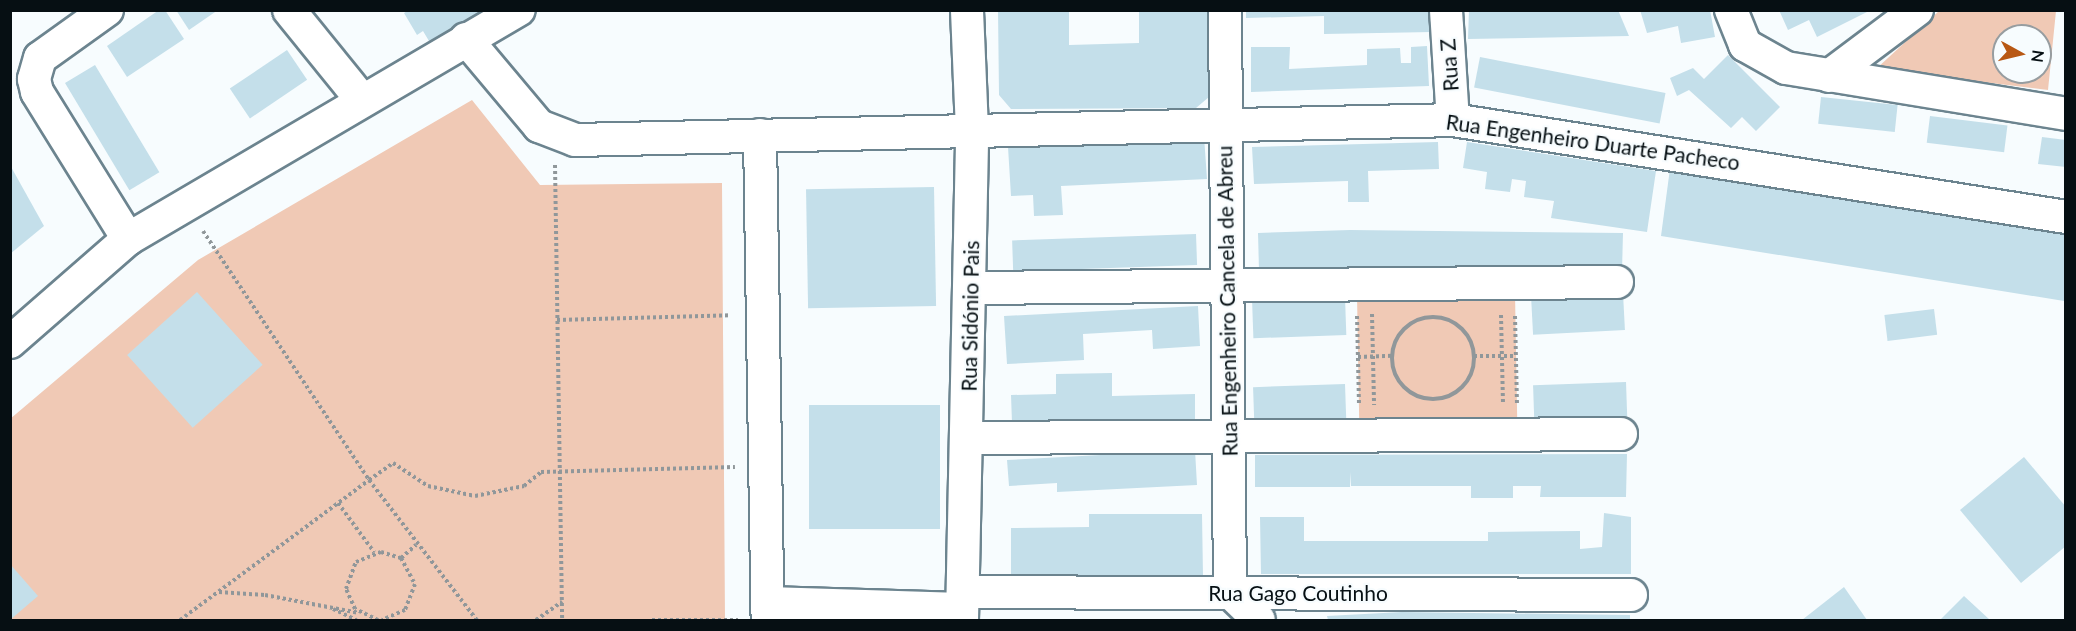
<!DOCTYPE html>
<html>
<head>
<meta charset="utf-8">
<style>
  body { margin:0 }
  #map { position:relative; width:2076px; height:631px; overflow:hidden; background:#f7fcfe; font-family:Lato,sans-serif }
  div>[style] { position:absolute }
  .green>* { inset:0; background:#f0c9b5; transform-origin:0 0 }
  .building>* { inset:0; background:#c4dfea; transform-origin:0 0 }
  .path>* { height:4px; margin-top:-2px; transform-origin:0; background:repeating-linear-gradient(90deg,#90979a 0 3px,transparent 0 6px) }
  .path>.ring { margin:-2px; padding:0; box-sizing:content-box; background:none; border:4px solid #90979a; border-radius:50% }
  .roads { filter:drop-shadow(2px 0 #6c848f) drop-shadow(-2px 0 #6c848f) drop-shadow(0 2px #6c848f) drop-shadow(0 -2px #6c848f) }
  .minor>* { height:32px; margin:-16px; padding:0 16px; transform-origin:16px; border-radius:16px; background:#fff }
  span { translate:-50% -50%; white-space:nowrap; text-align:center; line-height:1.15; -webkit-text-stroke:4.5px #f7fcfe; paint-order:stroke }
  .street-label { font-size:21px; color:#060f13 }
  .frame { position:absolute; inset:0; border:12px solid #060f13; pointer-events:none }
  .north { position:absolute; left:1992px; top:24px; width:60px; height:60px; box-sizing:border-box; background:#f7fcfe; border:2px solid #979da0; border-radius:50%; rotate:98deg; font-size:16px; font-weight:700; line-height:24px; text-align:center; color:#060f13 }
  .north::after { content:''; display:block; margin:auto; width:21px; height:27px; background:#b85814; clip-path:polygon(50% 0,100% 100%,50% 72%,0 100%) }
</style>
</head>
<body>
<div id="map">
  <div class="green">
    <i style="clip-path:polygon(evenodd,1939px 11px,2056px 11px,2048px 90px,1876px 69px,1939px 11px,2004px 36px,2040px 36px,2040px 72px,2004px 72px,2004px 36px)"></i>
    <i style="clip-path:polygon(472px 100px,540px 185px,722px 183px,725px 620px,11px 620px,10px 419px,198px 260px)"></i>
    <i style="left:1515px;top:293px;width:127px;height:158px;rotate:89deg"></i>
  </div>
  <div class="building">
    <i style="clip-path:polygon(159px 10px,165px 10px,184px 39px,127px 77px,107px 46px)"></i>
    <i style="clip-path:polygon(176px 10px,218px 10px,189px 30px)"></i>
    <i style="clip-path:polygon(409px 10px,494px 10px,432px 46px,423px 31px,417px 35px,404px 13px)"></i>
    <i style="clip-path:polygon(998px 10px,1069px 10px,1069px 45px,1139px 43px,1139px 10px,1207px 10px,1209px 97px,1196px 108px,1011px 109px,999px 95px)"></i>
    <i style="clip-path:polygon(1246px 10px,1432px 10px,1432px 32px,1324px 34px,1324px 16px,1246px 18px)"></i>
    <i style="clip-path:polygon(1469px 10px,1618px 10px,1629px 36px,1468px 39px)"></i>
    <i style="clip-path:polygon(1640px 10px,1710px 10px,1715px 37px,1681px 43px,1678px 26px,1647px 33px)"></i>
    <i style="clip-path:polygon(1779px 10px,1871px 10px,1817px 37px,1809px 20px,1788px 30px)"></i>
    <i style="clip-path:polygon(1427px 46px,1429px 86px,1251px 92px,1251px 47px,1290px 47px,1289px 69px,1367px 65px,1367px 49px,1400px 48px,1401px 63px,1411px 63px,1411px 47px)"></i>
    <i style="left:287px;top:50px;width:36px;height:69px;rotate:56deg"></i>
    <i style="clip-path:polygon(1728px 55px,1780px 107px,1756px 131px,1742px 117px,1731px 128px,1689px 90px,1677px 96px,1670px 78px,1693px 68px,1704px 79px)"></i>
    <i style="left:1480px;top:57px;width:189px;height:31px;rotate:11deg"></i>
    <i style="left:95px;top:65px;width:125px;height:35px;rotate:59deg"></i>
    <i style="left:1821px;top:97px;width:77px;height:27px;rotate:6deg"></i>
    <i style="left:1930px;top:116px;width:78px;height:27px;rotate:7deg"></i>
    <i style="clip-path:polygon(1204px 136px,1207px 179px,1061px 186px,1063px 215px,1034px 216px,1033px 195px,1011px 196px,1008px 147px)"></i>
    <i style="clip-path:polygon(2042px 137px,2066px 140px,2066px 167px,2038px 164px)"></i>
    <i style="clip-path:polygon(1438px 142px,1439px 169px,1368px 171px,1369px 202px,1348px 202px,1348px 181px,1254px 184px,1252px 147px)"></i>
    <i style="clip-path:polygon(1467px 142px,1656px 171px,1647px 232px,1551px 218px,1554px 201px,1524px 197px,1526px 181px,1512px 179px,1510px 192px,1485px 189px,1487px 172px,1463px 168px)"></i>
    <i style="clip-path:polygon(1671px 161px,2066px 234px,2064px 301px,1661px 236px)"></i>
    <i style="clip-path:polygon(10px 165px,44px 226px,10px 254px)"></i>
    <i style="left:934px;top:187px;width:119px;height:128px;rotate:89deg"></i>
    <i style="clip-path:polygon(1350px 230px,1623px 233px,1622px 271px,1259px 270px,1258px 233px)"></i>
    <i style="left:1196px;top:234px;width:31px;height:184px;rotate:88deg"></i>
    <i style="left:197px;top:292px;width:98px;height:94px;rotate:48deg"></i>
    <i style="left:1623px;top:293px;width:37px;height:92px;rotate:87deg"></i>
    <i style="left:1345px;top:297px;width:38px;height:93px;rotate:88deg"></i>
    <i style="clip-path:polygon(1198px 306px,1200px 346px,1153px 349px,1152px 330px,1083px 334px,1084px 360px,1007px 364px,1004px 316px)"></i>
    <i style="left:1934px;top:309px;width:26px;height:50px;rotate:83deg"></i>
    <i style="clip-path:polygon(1112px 373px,1112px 396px,1195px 394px,1195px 419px,1012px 423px,1011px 395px,1056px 394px,1056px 374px)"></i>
    <i style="left:1626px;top:382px;width:37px;height:93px;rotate:88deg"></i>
    <i style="left:1345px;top:384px;width:38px;height:92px;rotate:88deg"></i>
    <i style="left:809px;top:405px;width:131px;height:124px"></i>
    <i style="clip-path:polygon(1195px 450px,1197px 485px,1057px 492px,1057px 483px,1009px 486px,1007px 460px)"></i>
    <i style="clip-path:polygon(1627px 454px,1626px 497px,1540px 497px,1541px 486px,1513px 486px,1513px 498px,1471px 498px,1471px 486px,1351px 486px,1350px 472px,1350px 487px,1255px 487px,1255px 455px)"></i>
    <i style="clip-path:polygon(2024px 457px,2066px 507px,2066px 546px,2021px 583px,1960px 510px)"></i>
    <i style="clip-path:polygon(1604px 513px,1631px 517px,1631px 574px,1261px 574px,1260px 517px,1304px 517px,1304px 541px,1488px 541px,1488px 532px,1580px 531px,1580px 549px,1602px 547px)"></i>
    <i style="clip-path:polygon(1089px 514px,1202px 514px,1203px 576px,1011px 577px,1011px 528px,1089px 527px)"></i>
    <i style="clip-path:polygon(10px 564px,38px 596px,10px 620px)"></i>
    <i style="clip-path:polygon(1844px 587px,1867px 620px,1802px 620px)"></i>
    <i style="clip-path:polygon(1964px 596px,1990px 620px,1940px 620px)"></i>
    <i style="clip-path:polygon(1402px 612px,1630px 615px,1630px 620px,1328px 620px,1327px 616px)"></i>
  </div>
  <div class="path">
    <i style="left:555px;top:165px;width:455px;rotate:89.1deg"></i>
    <i style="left:203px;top:231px;width:299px;rotate:56.3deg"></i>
    <i style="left:369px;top:480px;width:29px;rotate:-35deg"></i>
    <i style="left:393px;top:463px;width:42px;rotate:33.3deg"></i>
    <i style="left:428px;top:486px;width:48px;rotate:12deg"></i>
    <i style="left:475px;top:496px;width:50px;rotate:-11.5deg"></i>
    <i style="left:524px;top:486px;width:22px;rotate:-39deg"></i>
    <i style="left:541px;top:472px;width:194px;rotate:-1.5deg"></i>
    <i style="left:1372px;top:314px;width:91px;rotate:88.7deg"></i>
    <i style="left:1501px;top:315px;width:88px;rotate:88.7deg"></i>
    <i style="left:1357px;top:316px;width:88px;rotate:88.7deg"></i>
    <i style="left:1515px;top:316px;width:88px;rotate:88.7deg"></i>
    <i class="ring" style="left:1392px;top:317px;width:78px;height:78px"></i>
    <i style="left:557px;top:320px;width:174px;rotate:-1.6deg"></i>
    <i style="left:1474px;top:356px;width:42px"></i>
    <i style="left:1358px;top:357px;width:34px;rotate:-2deg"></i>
    <i style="left:338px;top:503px;width:61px;rotate:53.7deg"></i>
    <i style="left:401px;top:558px;width:20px;rotate:-41deg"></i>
    <i style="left:219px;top:592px;width:46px;rotate:3.7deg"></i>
    <i style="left:265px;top:595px;width:96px;rotate:10.8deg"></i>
    <i style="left:333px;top:609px;width:26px;rotate:25deg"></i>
    <i style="left:180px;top:620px;width:235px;rotate:-36.5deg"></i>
    <i style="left:369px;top:480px;width:177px;rotate:52.4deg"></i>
    <i style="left:378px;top:620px;width:25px;rotate:-154deg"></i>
    <i style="left:355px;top:609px;width:22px;rotate:-114deg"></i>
    <i style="left:346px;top:589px;width:29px;rotate:-70deg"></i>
    <i style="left:356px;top:562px;width:27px;rotate:-22deg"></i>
    <i style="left:381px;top:552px;width:21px;rotate:17deg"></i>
    <i style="left:401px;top:558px;width:30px;rotate:62deg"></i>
    <i style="left:415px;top:584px;width:28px;rotate:111deg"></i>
    <i style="left:405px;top:610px;width:25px;rotate:157deg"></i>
    <i style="left:536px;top:620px;width:32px;rotate:-35deg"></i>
    <i style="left:652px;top:620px;width:86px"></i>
  </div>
  <div class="roads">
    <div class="minor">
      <i style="left:107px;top:10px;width:82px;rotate:144.4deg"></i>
      <i style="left:40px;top:58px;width:22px;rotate:106deg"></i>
      <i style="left:34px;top:79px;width:13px;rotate:77deg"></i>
      <i style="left:37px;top:92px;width:173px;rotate:58.2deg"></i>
      <i style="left:289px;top:10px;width:116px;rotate:51deg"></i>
      <i style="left:1225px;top:10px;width:582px;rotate:89.51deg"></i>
      <i style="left:1230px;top:592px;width:40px;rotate:44deg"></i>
      <i style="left:1446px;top:10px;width:110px;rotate:86.4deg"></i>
      <i style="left:1731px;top:10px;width:38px;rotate:68deg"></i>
      <i style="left:1745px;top:45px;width:47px;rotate:29.3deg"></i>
      <i style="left:1786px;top:68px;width:284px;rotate:9.3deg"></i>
      <i style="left:466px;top:39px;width:114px;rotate:50deg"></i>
      <i style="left:539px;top:126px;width:39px;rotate:21deg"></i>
      <i style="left:575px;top:140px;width:878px;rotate:-1.3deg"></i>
      <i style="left:1453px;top:120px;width:621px;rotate:8.99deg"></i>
      <i style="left:1829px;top:76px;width:110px;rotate:-36.9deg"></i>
      <i style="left:760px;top:135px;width:485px;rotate:89.1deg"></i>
      <i style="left:971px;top:288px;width:646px;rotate:-0.53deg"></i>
      <i style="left:10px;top:342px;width:157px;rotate:-41.1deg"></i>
      <i style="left:128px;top:239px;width:453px;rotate:-30.4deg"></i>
      <i style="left:969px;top:438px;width:652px;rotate:-0.35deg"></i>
      <i style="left:964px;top:592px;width:667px;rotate:0.26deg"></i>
      <i style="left:768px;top:603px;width:194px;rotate:1.8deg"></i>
      <i style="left:962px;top:620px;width:490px;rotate:-88.8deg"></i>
      <i style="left:972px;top:130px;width:120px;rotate:-92.4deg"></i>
    </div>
  </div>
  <div class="street-label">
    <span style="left:1449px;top:65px;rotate:-94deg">Rua Z</span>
    <span style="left:1593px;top:142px;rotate:8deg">Rua Engenheiro Duarte Pacheco</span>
    <span style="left:1227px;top:301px;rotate:-91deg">Rua Engenheiro Cancela de Abreu</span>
    <span style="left:970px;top:316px;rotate:-89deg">Rua Sidónio Pais</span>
    <span style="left:1298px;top:593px">Rua Gago Coutinho</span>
  </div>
  <div class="frame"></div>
  <div class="north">N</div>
</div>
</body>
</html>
